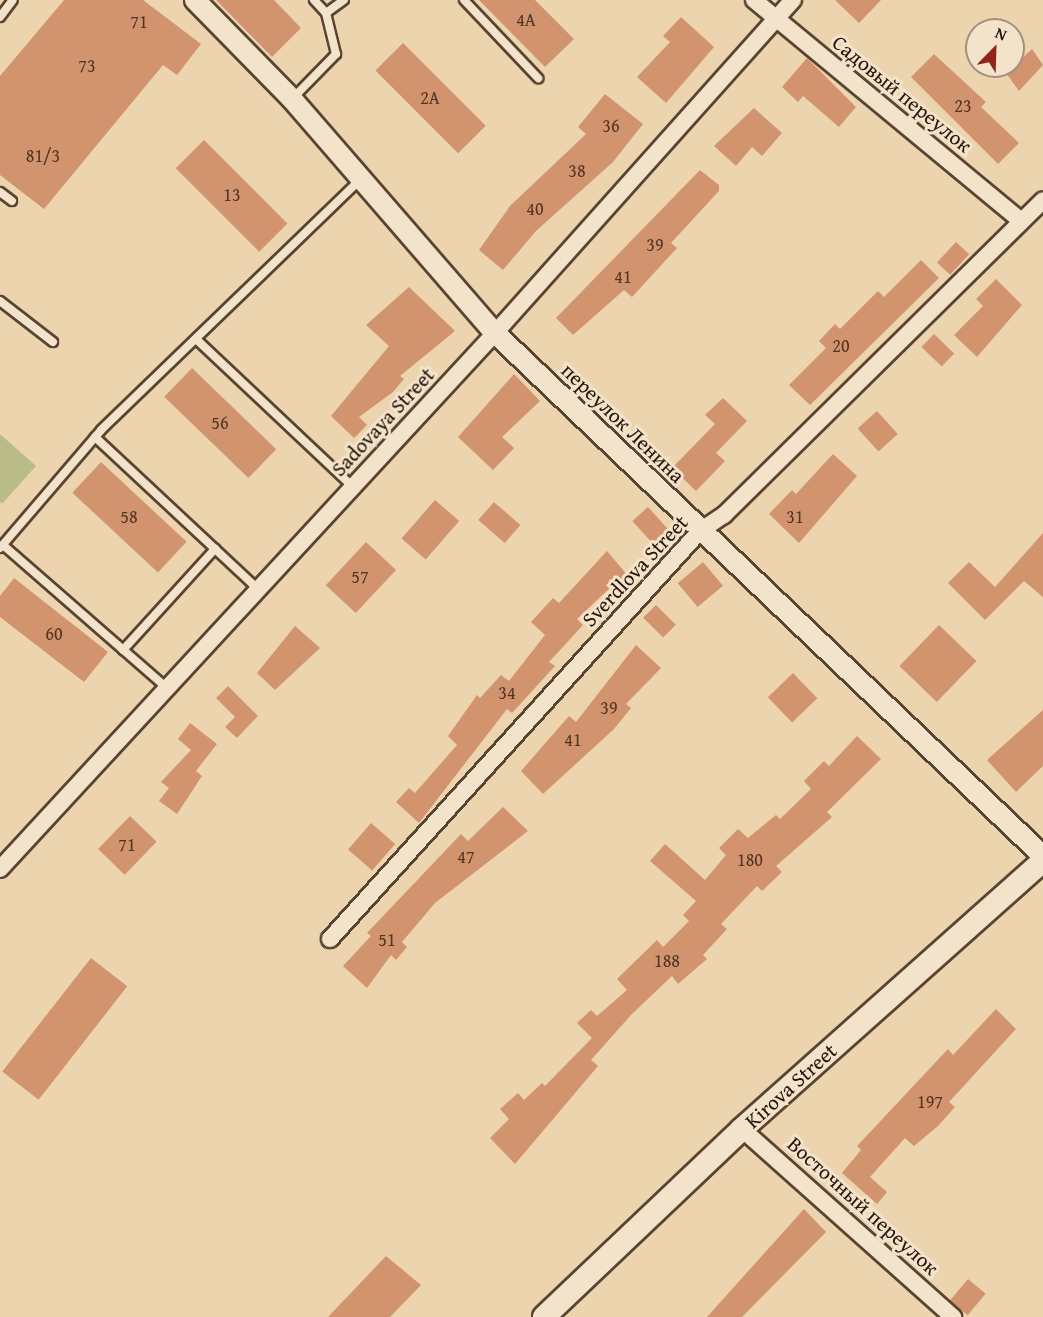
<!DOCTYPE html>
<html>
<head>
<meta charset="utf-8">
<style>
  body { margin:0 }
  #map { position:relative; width:1043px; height:1317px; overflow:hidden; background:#ecd4af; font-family:"Gentium Book Plus",serif }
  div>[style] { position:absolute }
  .green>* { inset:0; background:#babc88 }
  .building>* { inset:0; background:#d2946e; transform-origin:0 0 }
  .roads { filter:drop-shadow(2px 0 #594432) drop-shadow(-2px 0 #594432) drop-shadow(0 2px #594432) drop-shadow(0 -2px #594432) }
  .service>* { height:8px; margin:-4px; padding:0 4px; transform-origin:4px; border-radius:4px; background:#f3e3cb }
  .minor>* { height:16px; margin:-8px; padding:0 8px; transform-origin:8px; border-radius:8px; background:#f3e3cb }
  .tertiary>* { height:20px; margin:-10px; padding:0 10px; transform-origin:10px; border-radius:10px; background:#f3e3cb }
  .secondary>* { height:22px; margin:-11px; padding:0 11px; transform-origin:11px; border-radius:11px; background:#f3e3cb }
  span { translate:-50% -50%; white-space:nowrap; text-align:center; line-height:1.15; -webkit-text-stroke:6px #f3e3cb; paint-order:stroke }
  .number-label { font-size:18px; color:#523422 }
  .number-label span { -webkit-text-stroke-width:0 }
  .street-label { font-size:21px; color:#281409 }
  .north { position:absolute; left:965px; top:18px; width:60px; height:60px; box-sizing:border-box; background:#f3e3cb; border:2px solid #a2907d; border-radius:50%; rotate:23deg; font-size:16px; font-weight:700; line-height:24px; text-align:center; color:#281409 }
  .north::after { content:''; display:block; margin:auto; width:21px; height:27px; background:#8f2418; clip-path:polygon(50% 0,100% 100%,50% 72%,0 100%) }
</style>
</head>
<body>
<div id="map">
  <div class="green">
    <i style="clip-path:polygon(0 434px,36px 466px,2px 504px,0 502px)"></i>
  </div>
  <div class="building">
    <i style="clip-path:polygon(64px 0,143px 0,201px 44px,177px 75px,163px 65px,44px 209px,0 175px,0 76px)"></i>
    <i style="clip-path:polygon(216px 0,274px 0,301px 28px,272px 57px)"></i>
    <i style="clip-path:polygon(479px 0,535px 0,574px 39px,545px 67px)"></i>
    <i style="clip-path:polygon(835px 0,881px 0,859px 23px)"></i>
    <i style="clip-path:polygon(681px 17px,714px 47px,666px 103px,637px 77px,670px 42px,663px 36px)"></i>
    <i style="left:403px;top:43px;width:117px;height:39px;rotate:45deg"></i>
    <i style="clip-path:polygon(1032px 49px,1043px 65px,1019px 91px,1006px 73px)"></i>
    <i style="clip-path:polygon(934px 54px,986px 102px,981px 107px,1019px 143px,998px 164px,911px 77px)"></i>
    <i style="clip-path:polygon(807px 58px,856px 107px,839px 127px,803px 96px,798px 102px,782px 87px)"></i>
    <i style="clip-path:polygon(605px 94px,643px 124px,613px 162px,536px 231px,503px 270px,479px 250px,510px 206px,586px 134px,578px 127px)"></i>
    <i style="clip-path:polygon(754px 108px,782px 133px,762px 156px,752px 147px,736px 166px,714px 146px)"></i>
    <i style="left:204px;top:140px;width:118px;height:40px;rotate:45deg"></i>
    <i style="clip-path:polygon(700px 170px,719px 185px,719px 191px,671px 243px,677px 248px,632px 297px,624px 290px,573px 335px,556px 318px)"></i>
    <i style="left:956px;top:242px;width:18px;height:28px;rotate:43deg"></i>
    <i style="clip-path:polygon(921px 260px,939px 278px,810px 405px,789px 385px,826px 348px,819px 341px,835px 324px,840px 329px,878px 291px,884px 297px)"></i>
    <i style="clip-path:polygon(996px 279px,1022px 305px,977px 357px,954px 335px,983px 306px,976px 299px)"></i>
    <i style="clip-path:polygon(409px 287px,455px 331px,400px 376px,404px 379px,393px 392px,359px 417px,367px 425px,354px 438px,331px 416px,389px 346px,366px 325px)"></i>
    <i style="left:934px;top:334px;width:28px;height:18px;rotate:44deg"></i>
    <i style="left:192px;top:368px;width:117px;height:40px;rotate:44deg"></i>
    <i style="clip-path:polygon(514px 374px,540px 401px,502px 437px,514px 448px,493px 470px,458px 437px)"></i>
    <i style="clip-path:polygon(723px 398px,747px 421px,716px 453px,725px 461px,696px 491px,672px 468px,715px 424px,705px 415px)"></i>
    <i style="left:877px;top:411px;width:31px;height:26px;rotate:48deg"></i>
    <i style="clip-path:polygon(833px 454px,857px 476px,799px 543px,769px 514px,792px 490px,796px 494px)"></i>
    <i style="left:101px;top:462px;width:117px;height:42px;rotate:43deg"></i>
    <i style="left:435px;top:500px;width:32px;height:51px;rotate:41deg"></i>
    <i style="left:494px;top:502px;width:35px;height:24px;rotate:41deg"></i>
    <i style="left:648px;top:507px;width:39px;height:21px;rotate:48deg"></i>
    <i style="clip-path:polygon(1043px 533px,1043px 597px,1024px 581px,985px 620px,948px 583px,969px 562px,995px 587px)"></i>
    <i style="left:366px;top:542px;width:41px;height:59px;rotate:43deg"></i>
    <i style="clip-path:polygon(607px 551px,629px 577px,615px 590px,612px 586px,577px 619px,583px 625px,549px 662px,555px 666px,512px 713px,507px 709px,419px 823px,396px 802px,409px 788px,415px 793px,457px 745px,448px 736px,477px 695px,480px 698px,501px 675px,509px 681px,545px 635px,531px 622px,553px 598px,559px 603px)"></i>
    <i style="left:703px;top:562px;width:31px;height:33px;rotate:50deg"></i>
    <i style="clip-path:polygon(14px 578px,108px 652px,84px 682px,0 617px,0 596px)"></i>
    <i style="left:656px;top:605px;width:28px;height:18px;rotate:45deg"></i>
    <i style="left:939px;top:625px;width:52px;height:57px;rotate:44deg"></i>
    <i style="clip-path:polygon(295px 626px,320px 648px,275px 690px,257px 673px)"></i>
    <i style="clip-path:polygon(636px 645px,661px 668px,626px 704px,631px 708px,614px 729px,543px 794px,521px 771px,569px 716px,576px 722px)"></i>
    <i style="left:793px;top:673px;width:35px;height:35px;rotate:46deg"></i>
    <i style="clip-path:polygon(228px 686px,258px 716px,237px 738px,225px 727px,235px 717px,216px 698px)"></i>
    <i style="clip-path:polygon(1043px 710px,1043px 766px,1016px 792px,987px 760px)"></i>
    <i style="clip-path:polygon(190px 723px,217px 744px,196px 771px,202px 776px,177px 814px,159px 801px,169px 788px,161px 782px,191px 750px,178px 739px)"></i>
    <i style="clip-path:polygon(857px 736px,881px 759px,827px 812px,832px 817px,776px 866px,782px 872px,762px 891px,757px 886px,721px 924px,727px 929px,703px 955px,707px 959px,678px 984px,672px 976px,631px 1015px,591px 1060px,598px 1066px,515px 1164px,490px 1138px,509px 1119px,500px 1109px,518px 1093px,524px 1100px,542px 1083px,545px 1086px,592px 1038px,577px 1023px,591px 1010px,597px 1016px,627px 990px,617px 979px,657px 940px,663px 947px,689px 921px,683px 915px,696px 901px,650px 861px,665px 844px,705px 880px,726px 855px,719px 848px,738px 829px,748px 838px,776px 815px,780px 819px,811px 789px,804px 781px,824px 761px,829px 766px)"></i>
    <i style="clip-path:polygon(503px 807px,528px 831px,435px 903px,402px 942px,407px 947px,396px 960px,391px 955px,367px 988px,343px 966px,371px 936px,367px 933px,461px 834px,468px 841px)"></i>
    <i style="left:130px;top:816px;width:37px;height:46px;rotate:44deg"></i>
    <i style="left:371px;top:823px;width:32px;height:35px;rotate:41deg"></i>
    <i style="left:91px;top:958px;width:46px;height:144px;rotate:38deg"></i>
    <i style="clip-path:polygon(996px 1009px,1016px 1029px,949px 1102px,955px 1107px,938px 1126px,914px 1146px,905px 1138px,870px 1177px,887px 1192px,877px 1204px,842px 1173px,861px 1150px,857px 1146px,948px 1049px,953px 1055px)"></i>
    <i style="clip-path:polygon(804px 1209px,826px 1232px,742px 1317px,707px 1317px)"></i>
    <i style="clip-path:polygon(386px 1256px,421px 1285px,390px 1317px,328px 1317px)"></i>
    <i style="left:968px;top:1279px;width:23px;height:28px;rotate:40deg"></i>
  </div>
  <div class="roads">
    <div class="service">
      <i style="left:314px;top:0;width:18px;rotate:47deg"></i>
      <i style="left:464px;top:0;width:108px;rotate:46.5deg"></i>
      <i style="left:0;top:17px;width:21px;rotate:-53deg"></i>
      <i style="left:292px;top:99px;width:63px;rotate:-45.6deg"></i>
      <i style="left:336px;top:54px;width:42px;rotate:-103.7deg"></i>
      <i style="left:326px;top:13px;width:22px;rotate:-36deg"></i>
      <i style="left:0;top:192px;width:15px;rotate:37deg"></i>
      <i style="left:0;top:301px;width:67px;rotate:37.7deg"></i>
      <i style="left:196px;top:339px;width:216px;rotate:43.3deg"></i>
      <i style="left:95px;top:437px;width:223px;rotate:43deg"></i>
      <i style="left:3px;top:545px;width:218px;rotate:41.1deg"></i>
      <i style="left:0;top:548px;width:155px;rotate:-49.4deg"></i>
      <i style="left:101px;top:430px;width:361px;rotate:-44deg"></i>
      <i style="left:123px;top:650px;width:137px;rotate:-47.7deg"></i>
    </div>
    <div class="minor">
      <i style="left:754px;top:0;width:347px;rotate:39.6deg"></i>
      <i style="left:0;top:869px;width:730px;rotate:-47.28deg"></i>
      <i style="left:495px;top:333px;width:447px;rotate:-48.2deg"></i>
      <i style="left:330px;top:939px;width:551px;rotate:-47.8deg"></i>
      <i style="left:700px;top:531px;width:29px;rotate:-34deg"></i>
      <i style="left:724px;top:515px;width:448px;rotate:-44.6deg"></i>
      <i style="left:742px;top:1129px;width:283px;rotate:41.7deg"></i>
    </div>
    <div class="tertiary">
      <i style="left:195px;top:0;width:139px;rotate:45.6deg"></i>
      <i style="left:292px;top:99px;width:310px;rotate:49.1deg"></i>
      <i style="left:495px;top:333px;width:758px;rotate:43.66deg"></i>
    </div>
    <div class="secondary">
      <i style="left:544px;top:1317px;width:273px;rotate:-43.5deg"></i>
      <i style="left:742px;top:1129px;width:403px;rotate:-41.7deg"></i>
    </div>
  </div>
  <div class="number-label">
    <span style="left:526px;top:20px">4А</span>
    <span style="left:139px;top:22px">71</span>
    <span style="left:87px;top:66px">73</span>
    <span style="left:430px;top:98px">2А</span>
    <span style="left:963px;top:106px">23</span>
    <span style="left:611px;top:126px">36</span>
    <span style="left:43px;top:156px">81/3</span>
    <span style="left:577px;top:171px">38</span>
    <span style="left:232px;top:195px">13</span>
    <span style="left:535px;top:209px">40</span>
    <span style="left:655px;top:245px">39</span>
    <span style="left:623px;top:277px">41</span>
    <span style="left:841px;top:346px">20</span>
    <span style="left:220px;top:423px">56</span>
    <span style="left:129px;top:517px">58</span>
    <span style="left:795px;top:517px">31</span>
    <span style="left:360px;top:577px">57</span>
    <span style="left:54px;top:634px">60</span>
    <span style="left:507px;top:693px">34</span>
    <span style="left:609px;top:708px">39</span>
    <span style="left:573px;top:740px">41</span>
    <span style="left:127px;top:845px">71</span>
    <span style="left:466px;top:857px">47</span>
    <span style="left:750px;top:860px">180</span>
    <span style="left:387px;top:940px">51</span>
    <span style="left:667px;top:961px">188</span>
    <span style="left:930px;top:1102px">197</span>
  </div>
  <div class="street-label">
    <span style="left:902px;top:94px;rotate:39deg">Садовый переулок</span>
    <span style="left:383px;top:422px;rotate:-47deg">Sadovaya Street</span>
    <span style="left:623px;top:423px;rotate:44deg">переулок Ленина</span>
    <span style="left:635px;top:571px;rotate:-47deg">Sverdlova Street</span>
    <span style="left:791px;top:1086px;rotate:-42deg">Kirova Street</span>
    <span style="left:863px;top:1206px;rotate:42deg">Восточный переулок</span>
  </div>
  <div class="north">N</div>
</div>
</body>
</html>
